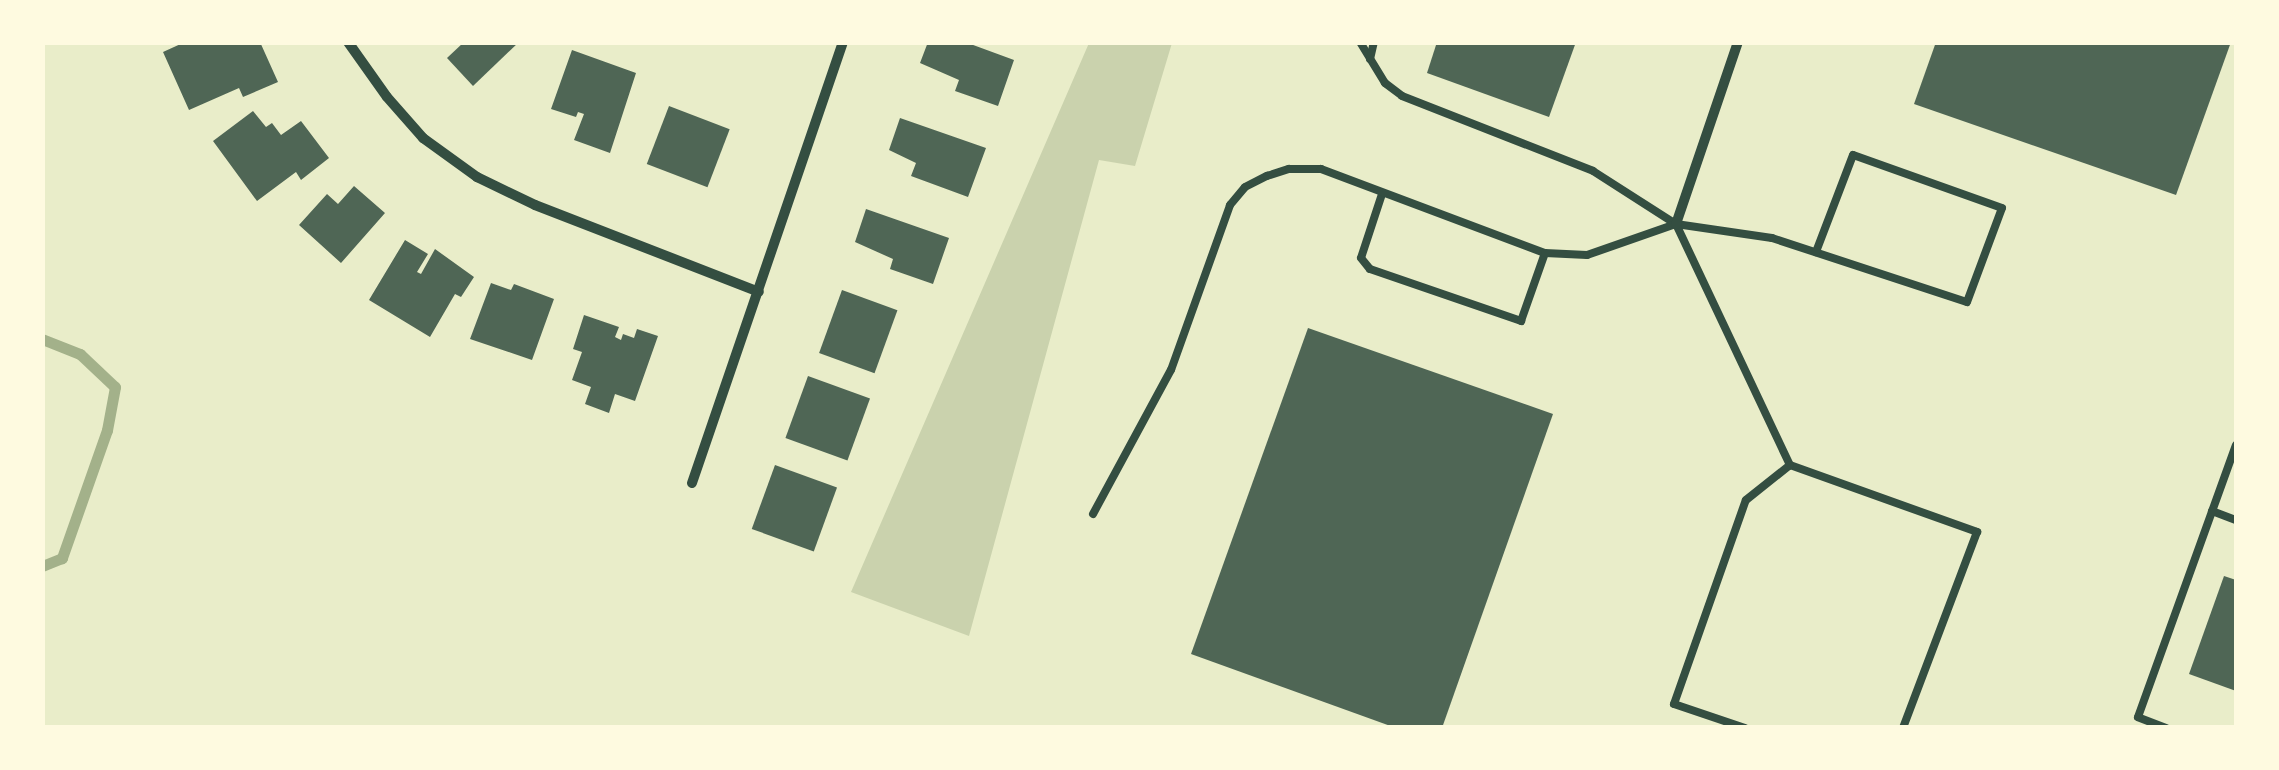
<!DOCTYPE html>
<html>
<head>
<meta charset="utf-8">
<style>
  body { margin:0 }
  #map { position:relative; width:2279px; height:770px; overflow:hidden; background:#e9edc9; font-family:"Open Sans",sans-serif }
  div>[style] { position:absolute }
  .green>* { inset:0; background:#cad2ad }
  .stream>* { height:11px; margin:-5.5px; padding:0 5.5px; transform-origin:5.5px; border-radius:5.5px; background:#a3b18a }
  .building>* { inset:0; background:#4f6655; transform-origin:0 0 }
  .service>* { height:8px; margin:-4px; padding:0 4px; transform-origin:4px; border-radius:4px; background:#344e41 }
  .minor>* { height:10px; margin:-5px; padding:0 5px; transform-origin:5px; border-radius:5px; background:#344e41 }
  span { translate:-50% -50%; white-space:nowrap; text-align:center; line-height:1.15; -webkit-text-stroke:9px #fefae0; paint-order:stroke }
  .frame { position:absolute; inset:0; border:45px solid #fefae0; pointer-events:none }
</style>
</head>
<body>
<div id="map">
  <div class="green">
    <i style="clip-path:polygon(1089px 43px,1172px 43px,1135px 166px,1099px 160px,969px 636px,851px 592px)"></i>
  </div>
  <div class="stream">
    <i style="left:42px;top:339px;width:41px;rotate:21.5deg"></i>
    <i style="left:80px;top:354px;width:48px;rotate:43.3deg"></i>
    <i style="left:115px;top:387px;width:44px;rotate:100.5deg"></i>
    <i style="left:107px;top:430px;width:136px;rotate:109.4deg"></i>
    <i style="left:62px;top:558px;width:22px;rotate:158deg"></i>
  </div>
  <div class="building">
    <i style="clip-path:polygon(185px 42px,260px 42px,278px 82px,243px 97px,239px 88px,189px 110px,163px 52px)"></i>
    <i style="clip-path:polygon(464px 42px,519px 42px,473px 86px,447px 58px)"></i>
    <i style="clip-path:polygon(928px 42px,965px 42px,1014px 60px,998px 106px,955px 91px,959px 80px,920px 63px)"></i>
    <i style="clip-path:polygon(1437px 42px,1576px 42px,1549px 117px,1427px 73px)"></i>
    <i style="clip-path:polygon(1936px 42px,2231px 42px,2176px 195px,1914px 104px)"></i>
    <i style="clip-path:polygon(572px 50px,636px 73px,610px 153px,574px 140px,584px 114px,578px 112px,576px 117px,551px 109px)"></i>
    <i style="left:669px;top:106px;width:65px;height:62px;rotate:21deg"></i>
    <i style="clip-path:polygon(253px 111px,266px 127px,272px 123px,281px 135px,301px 121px,329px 158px,301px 180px,296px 172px,257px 201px,213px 141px)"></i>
    <i style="clip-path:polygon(900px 118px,986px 148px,968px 197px,911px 176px,916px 163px,889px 150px)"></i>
    <i style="clip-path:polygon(354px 186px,385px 213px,341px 263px,299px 225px,327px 194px,338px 204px)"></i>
    <i style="clip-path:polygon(866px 209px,949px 238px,933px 284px,890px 269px,893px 259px,855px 242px)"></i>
    <i style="clip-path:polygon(405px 240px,428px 254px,417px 272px,421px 274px,435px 249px,474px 277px,461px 297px,455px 294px,430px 337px,369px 300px)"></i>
    <i style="clip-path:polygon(491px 283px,511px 290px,514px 284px,554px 299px,532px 360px,470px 339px)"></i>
    <i style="left:842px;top:290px;width:59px;height:67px;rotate:20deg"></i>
    <i style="clip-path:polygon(584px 315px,619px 327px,615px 337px,621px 340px,623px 334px,634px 338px,637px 329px,658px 336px,635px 401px,615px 394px,609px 413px,585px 404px,591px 387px,572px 380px,582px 352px,573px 349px)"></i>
    <i style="clip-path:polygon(1308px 328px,1553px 414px,1442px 728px,1396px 728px,1191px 654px)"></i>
    <i style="left:808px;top:376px;width:66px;height:66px;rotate:20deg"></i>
    <i style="left:775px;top:465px;width:66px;height:68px;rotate:20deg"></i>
    <i style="clip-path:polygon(2224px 576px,2236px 580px,2236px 691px,2189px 674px)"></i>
  </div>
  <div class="service">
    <i style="left:1360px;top:42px;width:48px;rotate:58.6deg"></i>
    <i style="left:1385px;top:83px;width:21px;rotate:37deg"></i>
    <i style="left:1402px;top:96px;width:205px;rotate:21.4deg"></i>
    <i style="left:1593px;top:171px;width:98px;rotate:32.6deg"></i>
    <i style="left:1676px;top:224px;width:97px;rotate:8.3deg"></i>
    <i style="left:1772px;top:238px;width:205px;rotate:18.2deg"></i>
    <i style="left:1967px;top:302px;width:100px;rotate:-69.6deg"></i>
    <i style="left:2002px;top:208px;width:158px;rotate:-160.4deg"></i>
    <i style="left:1853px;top:155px;width:104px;rotate:110.9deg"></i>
    <i style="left:1370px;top:59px;width:17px;rotate:-77deg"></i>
    <i style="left:1382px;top:194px;width:67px;rotate:108.2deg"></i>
    <i style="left:1361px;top:258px;width:14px;rotate:51deg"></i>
    <i style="left:1370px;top:269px;width:160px;rotate:19deg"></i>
    <i style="left:1521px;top:321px;width:72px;rotate:-70.6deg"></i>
    <i style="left:1676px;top:224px;width:267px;rotate:64.7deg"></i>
    <i style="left:1790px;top:465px;width:199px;rotate:19.7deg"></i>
    <i style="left:1977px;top:532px;width:210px;rotate:110.7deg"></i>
    <i style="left:2212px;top:511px;width:26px;rotate:21deg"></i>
    <i style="left:1093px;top:514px;width:164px;rotate:-61.6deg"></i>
    <i style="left:1171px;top:370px;width:175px;rotate:-70.3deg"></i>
    <i style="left:1230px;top:205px;width:23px;rotate:-50deg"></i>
    <i style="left:1245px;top:187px;width:25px;rotate:-27deg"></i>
    <i style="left:1267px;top:176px;width:23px;rotate:-18deg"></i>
    <i style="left:1289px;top:169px;width:32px"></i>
    <i style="left:1321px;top:169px;width:239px;rotate:20.6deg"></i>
    <i style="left:1545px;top:253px;width:42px;rotate:2.7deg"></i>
    <i style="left:1587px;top:255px;width:94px;rotate:-19.2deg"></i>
    <i style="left:1745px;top:728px;width:75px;rotate:-161.3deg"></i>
    <i style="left:1674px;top:704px;width:216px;rotate:-70.6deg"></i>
    <i style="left:1746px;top:500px;width:56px;rotate:-38.5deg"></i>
    <i style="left:2166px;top:728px;width:30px;rotate:-159deg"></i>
    <i style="left:2138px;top:717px;width:289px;rotate:-70.2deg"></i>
  </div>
  <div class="minor">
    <i style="left:348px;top:42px;width:67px;rotate:54.7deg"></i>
    <i style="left:387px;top:97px;width:55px;rotate:48.7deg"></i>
    <i style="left:423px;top:138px;width:67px;rotate:35.8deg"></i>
    <i style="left:477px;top:177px;width:64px;rotate:25.8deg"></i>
    <i style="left:535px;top:205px;width:240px;rotate:21.2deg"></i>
    <i style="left:1676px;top:224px;width:192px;rotate:-71.2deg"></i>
    <i style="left:692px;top:483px;width:466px;rotate:-71.1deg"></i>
  </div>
  <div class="frame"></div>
</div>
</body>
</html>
